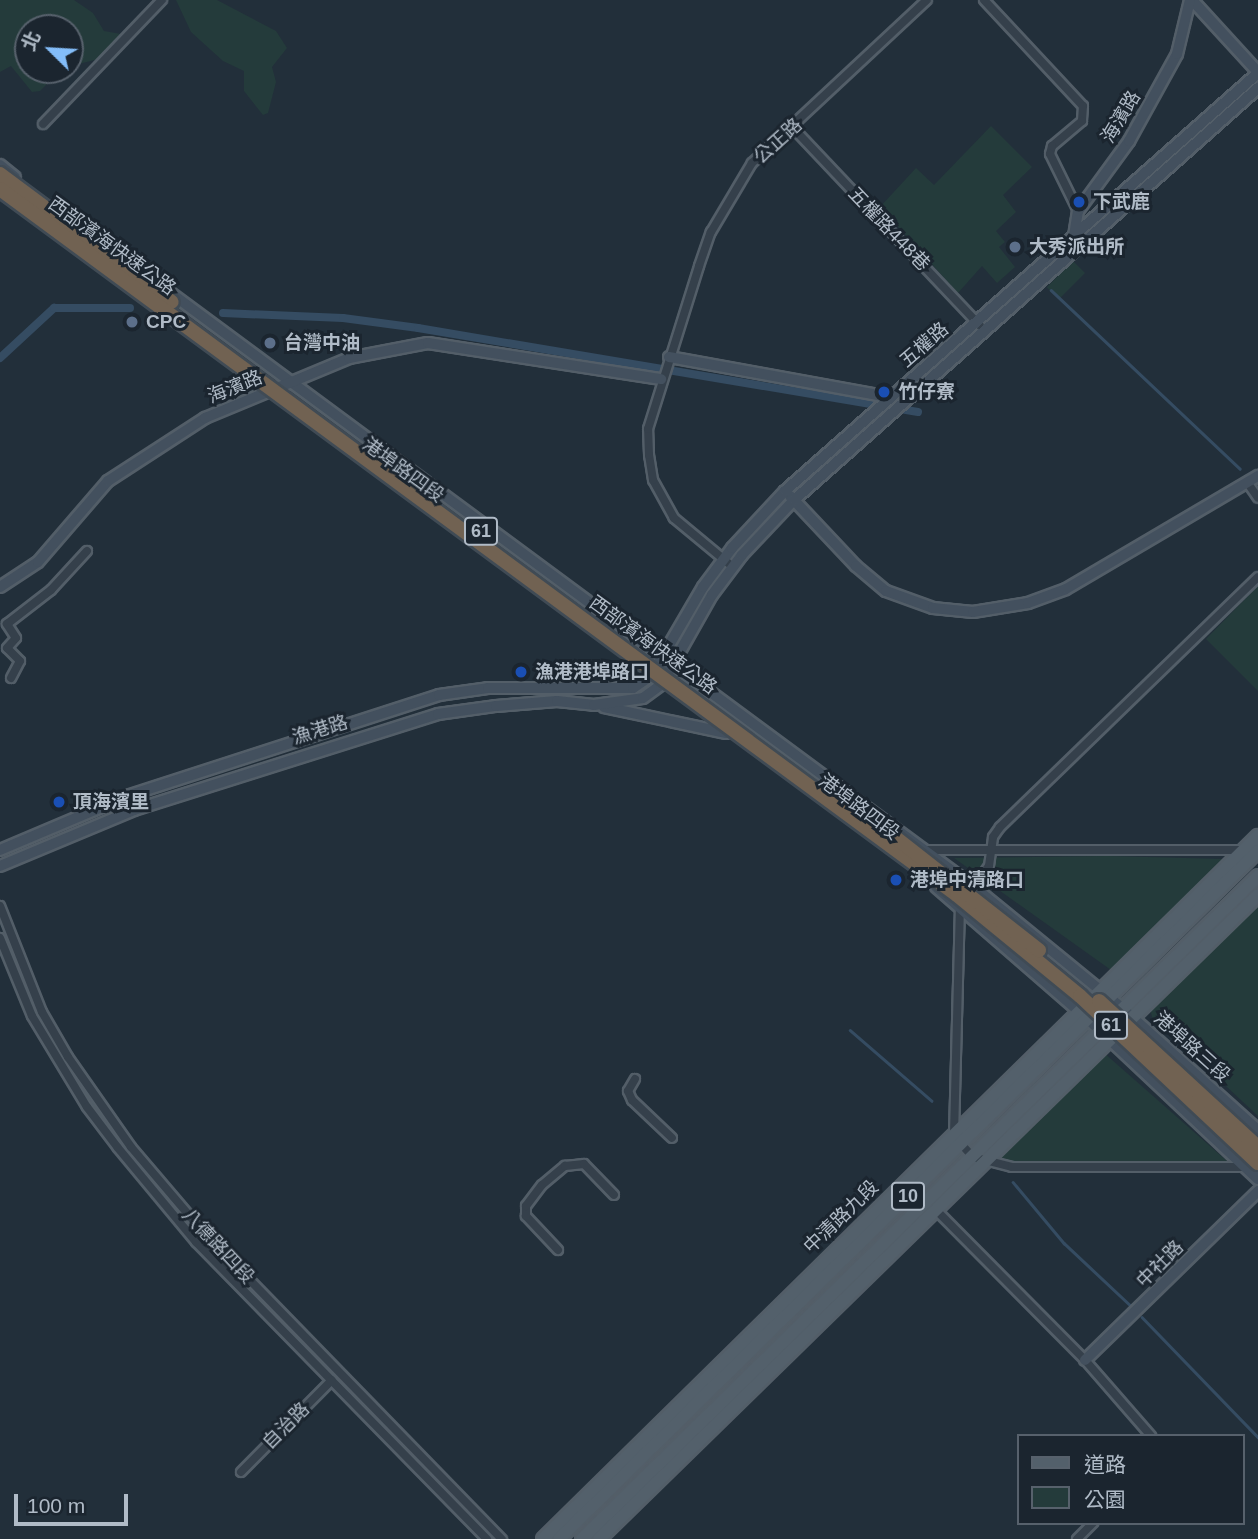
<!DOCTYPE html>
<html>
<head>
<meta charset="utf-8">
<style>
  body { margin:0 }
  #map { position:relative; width:1258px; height:1539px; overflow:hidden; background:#222f3a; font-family:Arial,"Noto Sans TC",sans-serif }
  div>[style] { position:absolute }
  .green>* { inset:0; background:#243b3b; transform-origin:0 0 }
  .stream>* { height:2.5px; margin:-1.25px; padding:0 1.25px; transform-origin:1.25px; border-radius:1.25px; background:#354c62 }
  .canal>* { height:8px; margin:-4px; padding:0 4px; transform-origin:4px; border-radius:4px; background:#354c62 }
  .roads { filter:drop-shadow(2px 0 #535e68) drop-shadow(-2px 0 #535e68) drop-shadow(0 2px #535e68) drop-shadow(0 -2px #535e68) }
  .street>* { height:8px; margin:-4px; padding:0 4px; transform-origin:4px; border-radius:4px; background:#35404b }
  .secondary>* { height:10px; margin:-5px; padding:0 5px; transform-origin:5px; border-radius:5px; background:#43505e }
  .primary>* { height:12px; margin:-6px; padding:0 6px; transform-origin:6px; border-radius:6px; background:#53606b }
  .bridges { filter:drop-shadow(2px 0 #404b55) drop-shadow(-2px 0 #404b55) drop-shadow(0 2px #404b55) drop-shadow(0 -2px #404b55) }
  .highway-bridge>* { height:14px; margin:-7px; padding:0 7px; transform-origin:7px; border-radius:7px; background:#716252 }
  .dots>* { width:19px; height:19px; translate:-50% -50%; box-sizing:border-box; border:4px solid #1b252f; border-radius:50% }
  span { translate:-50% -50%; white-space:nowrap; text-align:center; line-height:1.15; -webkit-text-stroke:6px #1b252f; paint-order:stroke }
  .shield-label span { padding:2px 5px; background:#1b252f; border:2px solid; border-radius:5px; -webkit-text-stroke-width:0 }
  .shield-label { font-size:18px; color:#b0bbc7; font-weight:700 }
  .street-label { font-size:19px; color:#b0bbc7 }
  .poi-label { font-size:19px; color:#b0bbc7; font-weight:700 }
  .left { translate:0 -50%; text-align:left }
  .legend { position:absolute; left:1017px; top:1434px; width:228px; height:91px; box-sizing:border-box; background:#1b252f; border:2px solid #57616c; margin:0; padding:9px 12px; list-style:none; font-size:21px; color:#b0bbc7 }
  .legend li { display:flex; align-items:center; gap:14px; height:35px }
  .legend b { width:35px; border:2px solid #57616c }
  .north { position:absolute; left:14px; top:14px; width:70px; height:70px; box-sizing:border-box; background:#1b252f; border:2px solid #57616c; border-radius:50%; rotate:294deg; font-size:19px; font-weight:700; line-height:28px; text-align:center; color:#b0bbc7 }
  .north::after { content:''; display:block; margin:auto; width:24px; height:32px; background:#83bdf9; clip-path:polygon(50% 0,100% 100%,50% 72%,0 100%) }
  .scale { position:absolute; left:14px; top:1494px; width:114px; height:32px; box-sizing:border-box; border:4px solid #b0bbc7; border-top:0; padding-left:9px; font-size:21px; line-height:24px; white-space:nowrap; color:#b0bbc7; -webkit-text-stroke:5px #1b252f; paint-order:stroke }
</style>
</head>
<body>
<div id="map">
  <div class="green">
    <i style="clip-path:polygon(0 0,74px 0,93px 13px,104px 31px,121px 34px,99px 59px,70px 66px,70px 28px,28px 28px,28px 70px,61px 70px,40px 91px,32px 92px,11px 66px,0 72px)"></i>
    <i style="clip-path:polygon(176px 0,217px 0,276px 31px,287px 48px,272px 67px,276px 82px,268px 113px,263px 115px,244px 91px,244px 71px,223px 61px,191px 32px)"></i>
    <i style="clip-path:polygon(991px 126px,1032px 167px,1003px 195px,1016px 212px,996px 231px,1005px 242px,999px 247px,1015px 267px,997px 283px,982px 266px,958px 293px,880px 207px,916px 168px,934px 185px)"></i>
    <i style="left:1073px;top:261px;width:17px;height:37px;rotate:45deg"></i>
    <i style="clip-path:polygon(1258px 586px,1258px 691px,1206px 639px)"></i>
    <i style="clip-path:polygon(1108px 856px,1225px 859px,1111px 970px,954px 858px)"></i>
    <i style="clip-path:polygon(1258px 903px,1258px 1116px,1152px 1017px,1150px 1008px)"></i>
    <i style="clip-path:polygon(1103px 1052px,1227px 1161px,992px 1161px)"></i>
  </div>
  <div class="stream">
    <i style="left:1051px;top:290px;width:260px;rotate:43.4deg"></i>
    <i style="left:850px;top:1030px;width:108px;rotate:40.9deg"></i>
    <i style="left:1013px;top:1182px;width:80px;rotate:50.1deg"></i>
    <i style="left:1064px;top:1243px;width:92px;rotate:43.2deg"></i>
    <i style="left:1142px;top:1317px;width:167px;rotate:46deg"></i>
  </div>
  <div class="canal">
    <i style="left:223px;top:313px;width:120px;rotate:2.4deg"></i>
    <i style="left:343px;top:318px;width:76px;rotate:7.6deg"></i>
    <i style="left:418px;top:328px;width:507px;rotate:9.54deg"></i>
    <i style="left:0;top:358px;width:74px;rotate:-42.8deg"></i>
    <i style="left:54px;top:308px;width:76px"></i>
  </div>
  <div class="roads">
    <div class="street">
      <i style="left:984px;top:0;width:145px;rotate:47deg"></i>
      <i style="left:1083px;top:106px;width:15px;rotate:94deg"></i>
      <i style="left:1082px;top:121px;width:39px;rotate:140deg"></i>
      <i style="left:1052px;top:146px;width:8px;rotate:104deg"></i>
      <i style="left:1050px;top:154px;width:64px;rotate:63.8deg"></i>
      <i style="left:43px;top:124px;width:172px;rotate:-46.2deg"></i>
      <i style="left:793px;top:128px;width:272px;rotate:46.6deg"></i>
      <i style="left:1247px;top:482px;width:19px;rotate:55deg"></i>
      <i style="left:733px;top:567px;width:77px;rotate:-140.3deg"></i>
      <i style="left:674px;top:518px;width:43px;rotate:-118.9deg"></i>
      <i style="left:653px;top:480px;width:25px;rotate:-99deg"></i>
      <i style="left:649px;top:455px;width:26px;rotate:-92deg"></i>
      <i style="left:648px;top:429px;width:171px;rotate:-72.6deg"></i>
      <i style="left:699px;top:266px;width:36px;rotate:-71deg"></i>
      <i style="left:711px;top:232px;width:80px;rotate:-59.3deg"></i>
      <i style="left:752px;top:163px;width:239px;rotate:-43deg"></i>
      <i style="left:11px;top:678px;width:19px;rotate:-62deg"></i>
      <i style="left:20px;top:661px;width:18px;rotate:-135deg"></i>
      <i style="left:7px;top:648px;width:13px;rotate:-48deg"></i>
      <i style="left:16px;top:638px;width:17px;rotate:-123deg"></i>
      <i style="left:7px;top:624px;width:56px;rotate:-37.7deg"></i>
      <i style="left:51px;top:590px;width:53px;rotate:-47.3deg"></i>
      <i style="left:925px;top:850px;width:319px"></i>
      <i style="left:972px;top:890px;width:29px;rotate:-55deg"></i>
      <i style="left:989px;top:866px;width:29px;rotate:-82deg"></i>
      <i style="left:993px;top:837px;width:12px;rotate:-55deg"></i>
      <i style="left:1000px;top:827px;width:359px;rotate:-44.1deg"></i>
      <i style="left:960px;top:905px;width:231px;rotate:91.5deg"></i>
      <i style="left:954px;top:1136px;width:28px;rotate:48deg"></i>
      <i style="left:973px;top:1157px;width:40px;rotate:14.4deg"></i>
      <i style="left:1012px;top:1167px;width:233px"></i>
      <i style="left:0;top:906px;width:114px;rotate:68.4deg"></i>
      <i style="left:42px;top:1012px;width:52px;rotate:60deg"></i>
      <i style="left:68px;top:1057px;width:110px;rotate:55deg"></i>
      <i style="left:131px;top:1147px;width:114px;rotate:49.6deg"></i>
      <i style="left:205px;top:1234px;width:426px;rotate:45.8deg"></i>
      <i style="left:0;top:938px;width:84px;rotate:67.7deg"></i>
      <i style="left:32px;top:1016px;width:106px;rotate:58.9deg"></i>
      <i style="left:87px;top:1107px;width:51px;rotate:52.9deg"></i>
      <i style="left:118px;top:1148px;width:122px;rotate:50.3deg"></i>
      <i style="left:196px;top:1242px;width:416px;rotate:45.6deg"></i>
      <i style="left:635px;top:1079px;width:14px;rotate:120deg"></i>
      <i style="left:628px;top:1091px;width:10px;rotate:66deg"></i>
      <i style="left:632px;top:1100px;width:55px;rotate:43.5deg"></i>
      <i style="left:935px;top:1209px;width:213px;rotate:45.2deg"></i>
      <i style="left:1085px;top:1360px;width:101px;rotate:49deg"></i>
      <i style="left:558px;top:1250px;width:47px;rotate:-133.3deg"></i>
      <i style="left:526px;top:1216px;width:10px;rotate:-90deg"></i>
      <i style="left:526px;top:1206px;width:26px;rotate:-53deg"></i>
      <i style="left:542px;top:1185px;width:30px;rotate:-40deg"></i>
      <i style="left:565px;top:1166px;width:19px;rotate:-6deg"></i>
      <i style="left:584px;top:1164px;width:43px;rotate:45.9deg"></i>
      <i style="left:241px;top:1472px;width:129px;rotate:-45.3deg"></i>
      <i style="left:1077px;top:1539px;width:23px;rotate:-45deg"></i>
    </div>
    <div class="secondary">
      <i style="left:1192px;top:0;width:98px;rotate:47.5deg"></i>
      <i style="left:0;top:165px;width:19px;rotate:39deg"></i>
      <i style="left:1074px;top:236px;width:25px;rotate:-81deg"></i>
      <i style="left:1078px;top:211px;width:87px;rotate:-53.9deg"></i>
      <i style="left:1129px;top:141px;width:99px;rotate:-61.1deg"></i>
      <i style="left:1177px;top:54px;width:56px;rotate:-76.5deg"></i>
      <i style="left:168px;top:291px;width:1002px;rotate:36.48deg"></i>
      <i style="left:974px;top:887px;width:193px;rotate:39.3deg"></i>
      <i style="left:1123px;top:1009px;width:181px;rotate:41.9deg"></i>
      <i style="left:669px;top:357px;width:225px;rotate:10.3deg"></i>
      <i style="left:790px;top:496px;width:96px;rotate:46.7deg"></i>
      <i style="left:856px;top:566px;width:39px;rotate:40deg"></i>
      <i style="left:886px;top:591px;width:50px;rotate:19.9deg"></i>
      <i style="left:933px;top:608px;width:40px;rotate:5.7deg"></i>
      <i style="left:973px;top:612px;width:56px;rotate:-9.3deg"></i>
      <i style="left:1028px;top:603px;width:40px;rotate:-20.2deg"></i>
      <i style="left:1066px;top:589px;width:223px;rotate:-30.5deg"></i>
      <i style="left:0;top:587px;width:45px;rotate:-33.3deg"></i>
      <i style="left:38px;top:562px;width:107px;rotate:-49.2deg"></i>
      <i style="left:108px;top:481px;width:116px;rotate:-33deg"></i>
      <i style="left:205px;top:418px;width:156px;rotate:-22.6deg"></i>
      <i style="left:349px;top:358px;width:80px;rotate:-10.8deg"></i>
      <i style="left:428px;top:343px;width:236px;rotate:8.8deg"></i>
      <i style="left:604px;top:707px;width:125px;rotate:12deg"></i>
      <i style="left:0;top:850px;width:141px;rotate:-22.9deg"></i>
      <i style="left:130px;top:795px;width:325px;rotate:-17.9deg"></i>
      <i style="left:439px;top:695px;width:49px;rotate:-8.1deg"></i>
      <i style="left:488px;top:688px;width:145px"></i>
      <i style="left:633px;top:688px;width:22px;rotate:-34deg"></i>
      <i style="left:651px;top:676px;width:103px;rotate:-59.7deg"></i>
      <i style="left:703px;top:587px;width:49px;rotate:-53.4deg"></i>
      <i style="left:732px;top:548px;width:78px;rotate:-47.1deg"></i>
      <i style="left:785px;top:491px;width:631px;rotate:-41.47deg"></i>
      <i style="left:0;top:866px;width:145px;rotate:-22.7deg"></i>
      <i style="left:134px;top:810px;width:319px;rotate:-17.5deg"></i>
      <i style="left:438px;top:714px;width:59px;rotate:-7.9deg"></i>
      <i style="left:496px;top:706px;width:61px;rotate:-4.7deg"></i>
      <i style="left:557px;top:701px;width:37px;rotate:6deg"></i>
      <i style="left:594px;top:705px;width:49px;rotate:-8.1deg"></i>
      <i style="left:643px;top:698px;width:22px;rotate:-36deg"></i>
      <i style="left:661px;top:685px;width:103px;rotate:-60.5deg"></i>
      <i style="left:712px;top:595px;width:50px;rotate:-53.1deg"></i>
      <i style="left:742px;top:555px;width:76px;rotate:-46.6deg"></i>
      <i style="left:794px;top:500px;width:621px;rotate:-41.6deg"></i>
      <i style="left:936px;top:887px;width:203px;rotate:41deg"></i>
      <i style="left:1089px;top:1020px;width:232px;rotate:43.3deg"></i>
      <i style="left:1085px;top:1360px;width:242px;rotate:-44.3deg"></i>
    </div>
    <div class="primary">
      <i style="left:543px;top:1539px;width:1003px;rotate:-44.52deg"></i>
      <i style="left:559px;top:1539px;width:981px;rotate:-44.55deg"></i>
      <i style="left:582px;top:1539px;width:947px;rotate:-44.44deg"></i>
      <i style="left:599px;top:1539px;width:921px;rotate:-44.34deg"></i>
    </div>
  </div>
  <div class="bridges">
    <div class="highway-bridge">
      <i style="left:0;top:174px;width:214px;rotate:36.7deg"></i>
      <i style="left:0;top:189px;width:1189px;rotate:36.42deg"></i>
      <i style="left:957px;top:895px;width:159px;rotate:39.4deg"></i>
      <i style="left:1080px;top:996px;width:244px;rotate:43.2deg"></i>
      <i style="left:873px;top:820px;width:211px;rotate:38.1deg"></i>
      <i style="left:1099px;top:1001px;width:216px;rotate:42.6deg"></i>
    </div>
  </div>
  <div class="dots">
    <i style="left:1079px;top:202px;background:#1a4fb4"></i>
    <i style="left:1015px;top:247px;background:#5c6f8a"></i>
    <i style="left:132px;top:322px;background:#5c6f8a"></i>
    <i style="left:270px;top:343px;background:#5c6f8a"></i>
    <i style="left:884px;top:392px;background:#1a4fb4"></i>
    <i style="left:521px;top:672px;background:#1a4fb4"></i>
    <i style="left:59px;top:802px;background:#1a4fb4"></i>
    <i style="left:896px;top:880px;background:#1a4fb4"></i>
  </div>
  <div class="shield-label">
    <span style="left:481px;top:531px">61</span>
    <span style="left:1111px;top:1025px">61</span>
    <span style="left:908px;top:1196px">10</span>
  </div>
  <div class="street-label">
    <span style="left:1121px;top:117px;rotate:-59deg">海濱路</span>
    <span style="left:778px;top:141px;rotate:-42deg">公正路</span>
    <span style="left:889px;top:229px;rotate:46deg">五權路448巷</span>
    <span style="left:112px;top:246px;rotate:36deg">西部濱海快速公路</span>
    <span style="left:924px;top:345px;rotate:-41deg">五權路</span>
    <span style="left:235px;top:387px;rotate:-22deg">海濱路</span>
    <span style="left:403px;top:470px;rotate:36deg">港埠路四段</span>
    <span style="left:653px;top:645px;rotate:36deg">西部濱海快速公路</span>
    <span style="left:320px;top:730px;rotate:-17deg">漁港路</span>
    <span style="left:859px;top:807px;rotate:37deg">港埠路四段</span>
    <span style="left:1192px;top:1047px;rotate:42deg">港埠路三段</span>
    <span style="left:841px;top:1217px;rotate:-44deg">中清路九段</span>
    <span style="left:218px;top:1246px;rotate:47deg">八德路四段</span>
    <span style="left:1160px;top:1264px;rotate:-45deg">中社路</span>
    <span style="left:286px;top:1426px;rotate:-45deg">自治路</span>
  </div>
  <div class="poi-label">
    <span class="left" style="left:1093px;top:202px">下武鹿</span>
    <span class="left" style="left:1029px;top:247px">大秀派出所</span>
    <span class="left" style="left:146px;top:322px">CPC</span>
    <span class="left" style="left:284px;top:343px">台灣中油</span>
    <span class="left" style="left:898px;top:392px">竹仔寮</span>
    <span class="left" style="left:535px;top:672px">漁港港埠路口</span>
    <span class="left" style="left:73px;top:802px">頂海濱里</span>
    <span class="left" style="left:910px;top:880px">港埠中清路口</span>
  </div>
  <ul class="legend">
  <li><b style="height:9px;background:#53606b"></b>道路</li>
  <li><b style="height:19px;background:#243b3b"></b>公園</li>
  </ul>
  <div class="north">北</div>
  <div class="scale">100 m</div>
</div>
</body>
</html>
